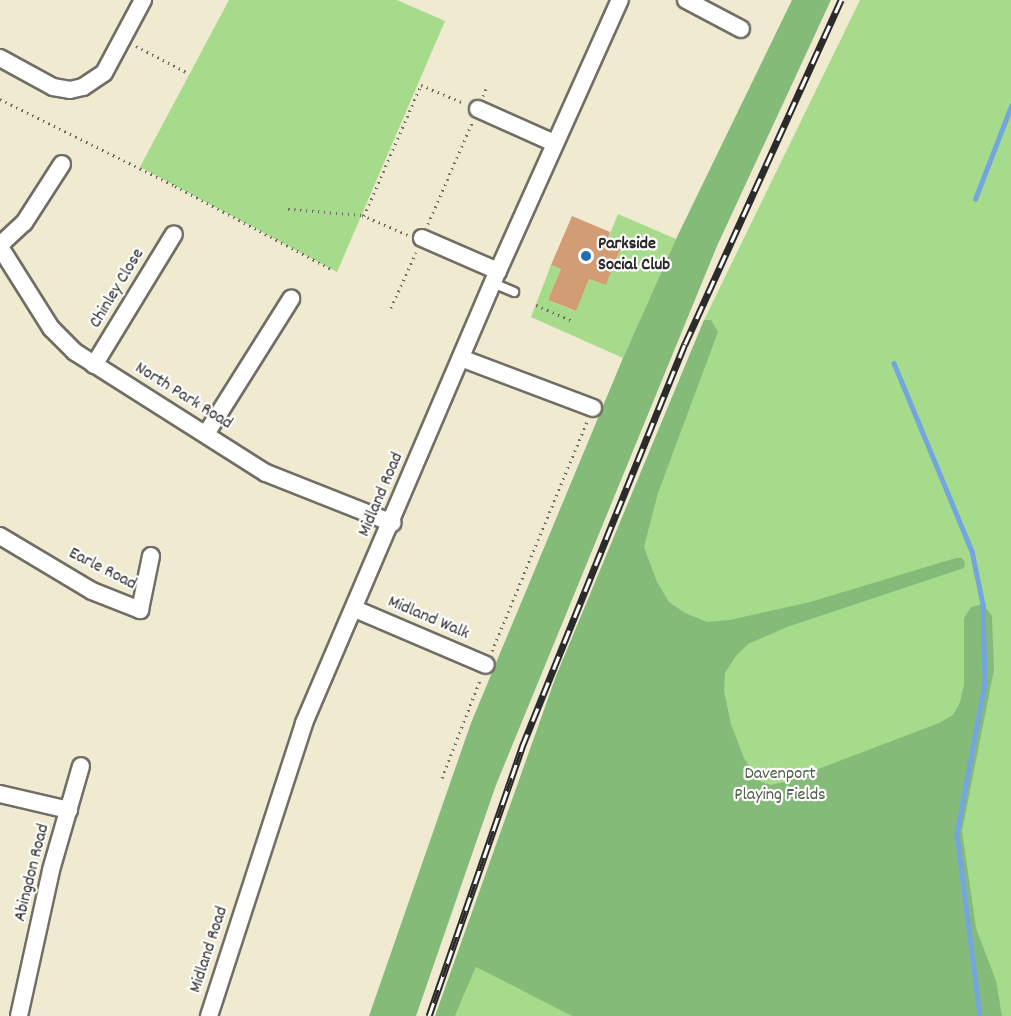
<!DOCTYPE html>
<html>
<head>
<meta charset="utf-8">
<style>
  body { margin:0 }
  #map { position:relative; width:1011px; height:1016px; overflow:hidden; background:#efead0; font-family:Dekko,sans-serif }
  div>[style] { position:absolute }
  .green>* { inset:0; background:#a7db8c }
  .forest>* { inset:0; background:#85bb78 }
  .stream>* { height:4.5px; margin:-2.25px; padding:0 2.25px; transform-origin:2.25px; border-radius:2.25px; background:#73a5de }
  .building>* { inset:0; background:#d29d75 }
  .path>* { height:3px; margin-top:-1.5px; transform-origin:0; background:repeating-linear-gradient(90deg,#706e65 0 1.5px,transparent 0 6px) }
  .roads { filter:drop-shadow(2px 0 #706e65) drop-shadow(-2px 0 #706e65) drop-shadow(0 2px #706e65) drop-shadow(0 -2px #706e65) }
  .service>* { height:8px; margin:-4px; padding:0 4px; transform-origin:4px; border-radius:4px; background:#fff }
  .minor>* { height:16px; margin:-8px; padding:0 8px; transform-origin:8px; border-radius:8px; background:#fff }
  .rail>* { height:7px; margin-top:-3.5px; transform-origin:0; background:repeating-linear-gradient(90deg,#fff 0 14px,#2b2b2b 0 28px); box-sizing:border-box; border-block:2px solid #2b2b2b }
  .dots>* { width:16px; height:16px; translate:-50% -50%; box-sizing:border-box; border:3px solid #fff; border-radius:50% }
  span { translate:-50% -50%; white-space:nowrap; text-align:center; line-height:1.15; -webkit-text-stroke:4.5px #fff; paint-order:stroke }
  .poi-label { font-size:18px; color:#2b2b2b; font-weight:700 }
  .left { translate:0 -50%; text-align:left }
  .street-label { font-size:18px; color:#2b2b2b }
  .park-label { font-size:18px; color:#506048 }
</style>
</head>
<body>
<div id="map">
  <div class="green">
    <i style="clip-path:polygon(229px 0,397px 0,445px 21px,337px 272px,140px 167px)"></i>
    <i style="clip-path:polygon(860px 0,1011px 0,1011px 1016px,455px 1016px,476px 967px,704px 320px)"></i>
    <i style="clip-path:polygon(618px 214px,676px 239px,623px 358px,531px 317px,551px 265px,561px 269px,548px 300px,575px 311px,589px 279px,606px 285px,621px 248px,607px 241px)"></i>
  </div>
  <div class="forest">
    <i style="clip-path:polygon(792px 0,831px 0,717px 246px,496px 785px,416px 1016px,369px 1016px,471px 723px,623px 358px,676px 239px)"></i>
    <i style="clip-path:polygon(704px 320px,711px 320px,718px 332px,658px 493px,644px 547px,657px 582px,669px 602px,685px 613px,707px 622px,730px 620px,810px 602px,956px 558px,962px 558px,965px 563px,964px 568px,787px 627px,748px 644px,735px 657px,725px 673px,724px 691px,731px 724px,744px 758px,759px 781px,771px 785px,784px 782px,939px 723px,953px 715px,960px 702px,964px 684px,964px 618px,971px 607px,983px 604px,992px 616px,994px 670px,962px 831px,976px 928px,996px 981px,1002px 1016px,572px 1016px,476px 967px,455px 1016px,435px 1016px,556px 676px)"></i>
  </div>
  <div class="stream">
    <i style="left:975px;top:199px;width:100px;rotate:-68.8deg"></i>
    <i style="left:894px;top:363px;width:204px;rotate:67.5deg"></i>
    <i style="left:972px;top:551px;width:54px;rotate:78.3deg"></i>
    <i style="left:983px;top:604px;width:79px;rotate:88.5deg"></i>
    <i style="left:985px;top:683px;width:154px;rotate:100.5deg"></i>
    <i style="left:957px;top:834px;width:183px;rotate:82.8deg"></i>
  </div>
  <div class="building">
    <i style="clip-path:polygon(572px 216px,610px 232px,607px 241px,621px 248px,606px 285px,589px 279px,576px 311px,548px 300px,561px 269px,551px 265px)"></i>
  </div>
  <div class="path">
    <i style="left:136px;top:46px;width:59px;rotate:27.4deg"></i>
    <i style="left:483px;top:96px;width:8px;rotate:-67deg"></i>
    <i style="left:0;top:99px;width:195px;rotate:26.4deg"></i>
    <i style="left:175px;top:186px;width:177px;rotate:28deg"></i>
    <i style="left:288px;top:209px;width:74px;rotate:4.6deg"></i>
    <i style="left:362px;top:215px;width:50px;rotate:23.5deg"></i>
    <i style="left:364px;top:216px;width:143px;rotate:-66.5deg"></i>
    <i style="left:421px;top:85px;width:47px;rotate:22.7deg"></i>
    <i style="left:428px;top:224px;width:110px;rotate:-66.5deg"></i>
    <i style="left:536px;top:305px;width:40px;rotate:23.4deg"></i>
    <i style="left:391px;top:308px;width:61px;rotate:-65.9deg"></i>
    <i style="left:492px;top:651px;width:248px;rotate:-67.5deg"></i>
    <i style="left:442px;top:778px;width:105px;rotate:-68.8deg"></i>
  </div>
  <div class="roads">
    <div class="service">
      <i style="left:493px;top:283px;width:23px;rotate:23deg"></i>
    </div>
    <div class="minor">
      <i style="left:686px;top:0;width:62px;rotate:27.8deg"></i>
      <i style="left:0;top:58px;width:60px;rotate:28.7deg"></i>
      <i style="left:53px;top:87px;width:17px;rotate:10deg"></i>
      <i style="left:70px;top:90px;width:13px;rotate:-13deg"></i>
      <i style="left:83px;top:87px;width:25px;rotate:-34deg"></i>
      <i style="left:104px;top:73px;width:83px;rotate:-61.9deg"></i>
      <i style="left:478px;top:109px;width:83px;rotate:24.1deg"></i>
      <i style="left:422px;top:238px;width:83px;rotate:23.5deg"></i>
      <i style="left:0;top:245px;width:33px;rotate:-43deg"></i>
      <i style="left:24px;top:223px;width:70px;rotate:-57.2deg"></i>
      <i style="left:0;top:247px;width:96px;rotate:57.8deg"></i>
      <i style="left:51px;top:328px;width:34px;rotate:45deg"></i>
      <i style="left:75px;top:352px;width:226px;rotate:32.4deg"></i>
      <i style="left:266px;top:473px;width:136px;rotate:21.6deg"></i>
      <i style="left:461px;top:358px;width:141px;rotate:20.7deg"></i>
      <i style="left:94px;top:365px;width:153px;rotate:-58.6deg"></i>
      <i style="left:206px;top:434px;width:160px;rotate:-57.8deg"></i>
      <i style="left:0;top:536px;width:107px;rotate:30.9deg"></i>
      <i style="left:92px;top:591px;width:52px;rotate:21.6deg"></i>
      <i style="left:140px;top:610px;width:55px;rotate:-78.5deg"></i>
      <i style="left:355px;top:609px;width:142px;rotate:23.1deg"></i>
      <i style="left:0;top:794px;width:71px;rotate:13.1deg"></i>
      <i style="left:19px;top:1016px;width:149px;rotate:-77.6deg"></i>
      <i style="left:51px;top:870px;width:108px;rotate:-73.9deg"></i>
      <i style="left:209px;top:1016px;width:308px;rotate:-72deg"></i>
      <i style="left:304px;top:723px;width:492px;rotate:-66.8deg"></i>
      <i style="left:498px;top:271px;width:297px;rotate:-65.8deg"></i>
    </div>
  </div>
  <div class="rail">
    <i style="left:429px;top:1016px;width:285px;rotate:-70.9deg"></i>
    <i style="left:522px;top:747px;width:435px;rotate:-68deg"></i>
    <i style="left:685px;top:344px;width:378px;rotate:-65.6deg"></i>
  </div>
  <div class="dots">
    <i style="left:586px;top:256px;background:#1f6fb2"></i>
  </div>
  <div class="poi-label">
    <span class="left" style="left:598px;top:256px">Parkside<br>Social Club</span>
  </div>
  <div class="street-label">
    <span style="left:118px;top:289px;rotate:-59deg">Chinley Close</span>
    <span style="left:183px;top:397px;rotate:32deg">North Park Road</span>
    <span style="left:382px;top:495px;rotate:-67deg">Midland Road</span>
    <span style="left:102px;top:570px;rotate:27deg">Earle Road</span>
    <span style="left:428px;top:619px;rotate:23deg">Midland Walk</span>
    <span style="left:33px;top:873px;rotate:-76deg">Abingdon Road</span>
    <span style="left:210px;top:950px;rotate:-72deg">Midland Road</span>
  </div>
  <div class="park-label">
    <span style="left:780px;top:786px">Davenport<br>Playing Fields</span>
  </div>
</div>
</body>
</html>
